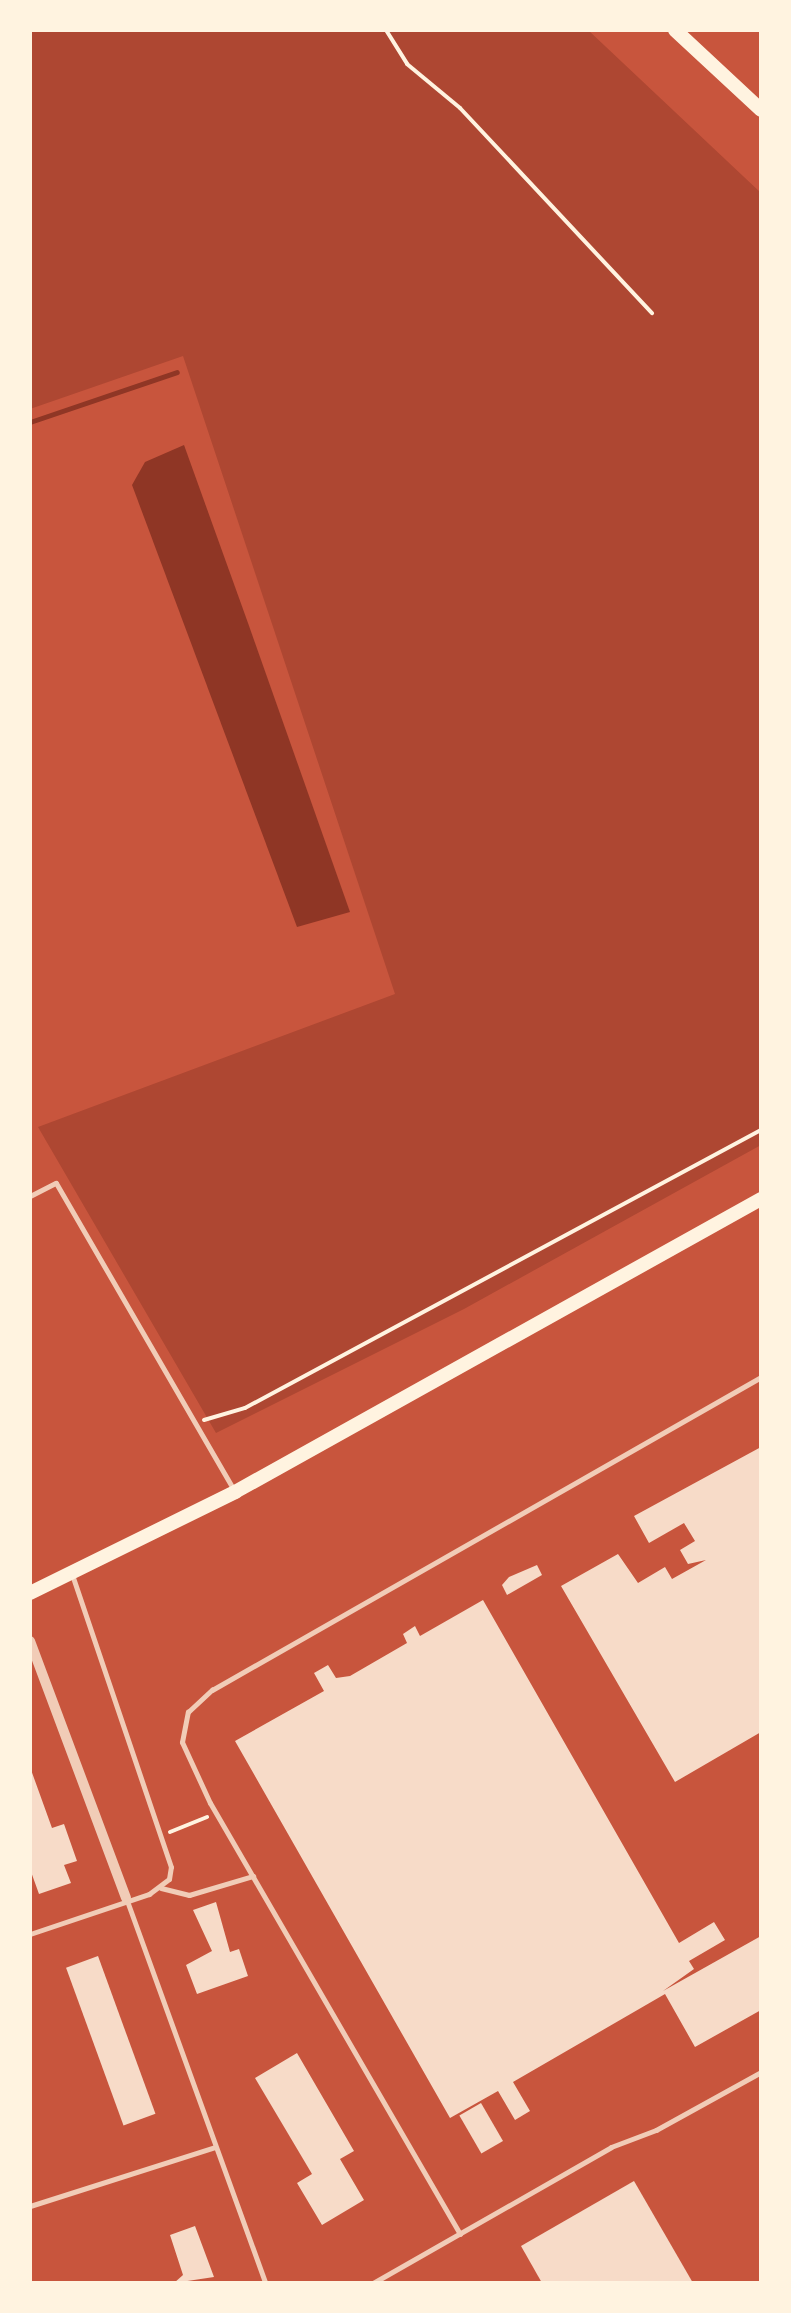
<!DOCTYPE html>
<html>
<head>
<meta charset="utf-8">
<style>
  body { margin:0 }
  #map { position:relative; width:791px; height:2313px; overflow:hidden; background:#c8553d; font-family:"Libre Baskerville",serif }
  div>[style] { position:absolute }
  .green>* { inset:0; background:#ae4732 }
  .water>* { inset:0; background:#8f3625 }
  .stream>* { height:5px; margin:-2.5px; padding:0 2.5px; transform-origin:2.5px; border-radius:2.5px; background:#8f3625 }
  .building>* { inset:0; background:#f7dbc8; transform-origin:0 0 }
  .path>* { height:4px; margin:-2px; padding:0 2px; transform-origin:2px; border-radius:2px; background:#fff3e0 }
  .service>* { height:5px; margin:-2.5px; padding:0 2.5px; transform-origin:2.5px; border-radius:2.5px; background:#f1ccb7 }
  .minor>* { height:10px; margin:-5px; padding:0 5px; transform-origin:5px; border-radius:5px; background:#f1ccb7 }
  .secondary>* { height:14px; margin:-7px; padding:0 7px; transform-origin:7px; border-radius:7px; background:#fff3e0 }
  span { translate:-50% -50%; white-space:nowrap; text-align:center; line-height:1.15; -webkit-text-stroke:8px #fff3e0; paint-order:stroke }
  .frame { position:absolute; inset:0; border:32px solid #fff3e0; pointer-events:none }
</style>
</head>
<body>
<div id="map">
  <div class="green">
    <i style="clip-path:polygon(30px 30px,588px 30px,761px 193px,761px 1145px,464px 1309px,216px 1433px,38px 1127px,395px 994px,183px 356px,30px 409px)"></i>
  </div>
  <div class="water">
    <i style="clip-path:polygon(184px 445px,248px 623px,350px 912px,297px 927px,132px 485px,145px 462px)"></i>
  </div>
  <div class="stream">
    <i style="left:30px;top:422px;width:155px;rotate:-18.8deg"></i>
  </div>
  <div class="building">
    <i style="clip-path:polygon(761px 1447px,761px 1732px,675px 1782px,561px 1586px,618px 1554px,638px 1583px,665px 1567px,672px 1579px,706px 1560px,688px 1564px,680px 1550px,695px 1541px,684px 1523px,649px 1543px,634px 1516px)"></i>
    <i style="clip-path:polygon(537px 1565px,542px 1575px,507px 1595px,502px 1585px,509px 1577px)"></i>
    <i style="clip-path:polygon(483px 1600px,679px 1943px,714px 1922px,725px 1940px,689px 1961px,694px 1969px,663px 1991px,761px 1936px,761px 2010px,695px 2047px,665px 1994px,513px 2082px,530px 2111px,515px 2120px,498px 2091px,450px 2118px,235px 1741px,324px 1691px,314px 1673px,328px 1665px,336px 1678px,350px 1676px,407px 1643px,403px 1634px,415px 1626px,420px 1636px)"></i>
    <i style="clip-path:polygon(30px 1767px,52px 1828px,64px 1824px,77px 1861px,64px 1865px,71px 1883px,39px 1894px,30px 1869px)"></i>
    <i style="clip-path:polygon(216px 1902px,230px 1952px,239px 1949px,248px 1976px,197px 1994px,186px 1965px,212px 1951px,193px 1910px)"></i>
    <i style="left:98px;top:1956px;width:168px;height:34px;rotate:70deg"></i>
    <i style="clip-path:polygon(297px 2053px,354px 2151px,340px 2159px,364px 2200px,322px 2225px,297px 2183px,312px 2174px,255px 2078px)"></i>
    <i style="left:481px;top:2103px;width:44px;height:25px;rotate:60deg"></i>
    <i style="clip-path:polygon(634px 2181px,693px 2283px,542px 2283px,521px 2246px)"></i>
    <i style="clip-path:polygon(195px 2226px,214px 2277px,174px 2283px,183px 2275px,170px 2235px)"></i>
  </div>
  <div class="path">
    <i style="left:386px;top:30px;width:40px;rotate:58deg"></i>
    <i style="left:407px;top:64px;width:69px;rotate:39.7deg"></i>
    <i style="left:460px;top:108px;width:281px;rotate:46.9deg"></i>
    <i style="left:204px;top:1420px;width:43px;rotate:-16.3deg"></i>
    <i style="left:245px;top:1408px;width:586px;rotate:-28.31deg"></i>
    <i style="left:170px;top:1832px;width:40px;rotate:-22deg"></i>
  </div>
  <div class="service">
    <i style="left:30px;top:1196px;width:29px;rotate:-27deg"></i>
    <i style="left:56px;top:1183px;width:353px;rotate:59.9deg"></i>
    <i style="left:161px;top:1888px;width:29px;rotate:14deg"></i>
    <i style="left:189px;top:1895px;width:67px;rotate:-16.5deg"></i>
    <i style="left:126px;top:1898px;width:409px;rotate:70.1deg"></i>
    <i style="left:30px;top:1934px;width:126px;rotate:-18.6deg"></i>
    <i style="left:149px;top:1894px;width:25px;rotate:-37deg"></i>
    <i style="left:169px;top:1879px;width:12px;rotate:-81deg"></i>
    <i style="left:171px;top:1867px;width:309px;rotate:-108.7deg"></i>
    <i style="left:30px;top:2206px;width:194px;rotate:-17.7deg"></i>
    <i style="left:460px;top:2234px;width:498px;rotate:-120.1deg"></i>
    <i style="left:210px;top:1803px;width:67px;rotate:-114.7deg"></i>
    <i style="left:182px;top:1742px;width:31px;rotate:-79deg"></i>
    <i style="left:188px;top:1712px;width:33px;rotate:-43deg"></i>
    <i style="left:212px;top:1690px;width:632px;rotate:-29.69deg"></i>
    <i style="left:373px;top:2283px;width:274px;rotate:-29.7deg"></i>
    <i style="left:611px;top:2147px;width:48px;rotate:-20.7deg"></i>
    <i style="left:656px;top:2130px;width:120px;rotate:-28.9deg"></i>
  </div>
  <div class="minor">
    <i style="left:30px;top:1641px;width:274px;rotate:69.5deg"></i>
  </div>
  <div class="secondary">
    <i style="left:675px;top:30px;width:117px;rotate:42.9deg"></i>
    <i style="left:30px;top:1593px;width:229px;rotate:-26.2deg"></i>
    <i style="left:235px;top:1492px;width:602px;rotate:-29.12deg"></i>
  </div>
  <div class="frame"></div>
</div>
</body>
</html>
